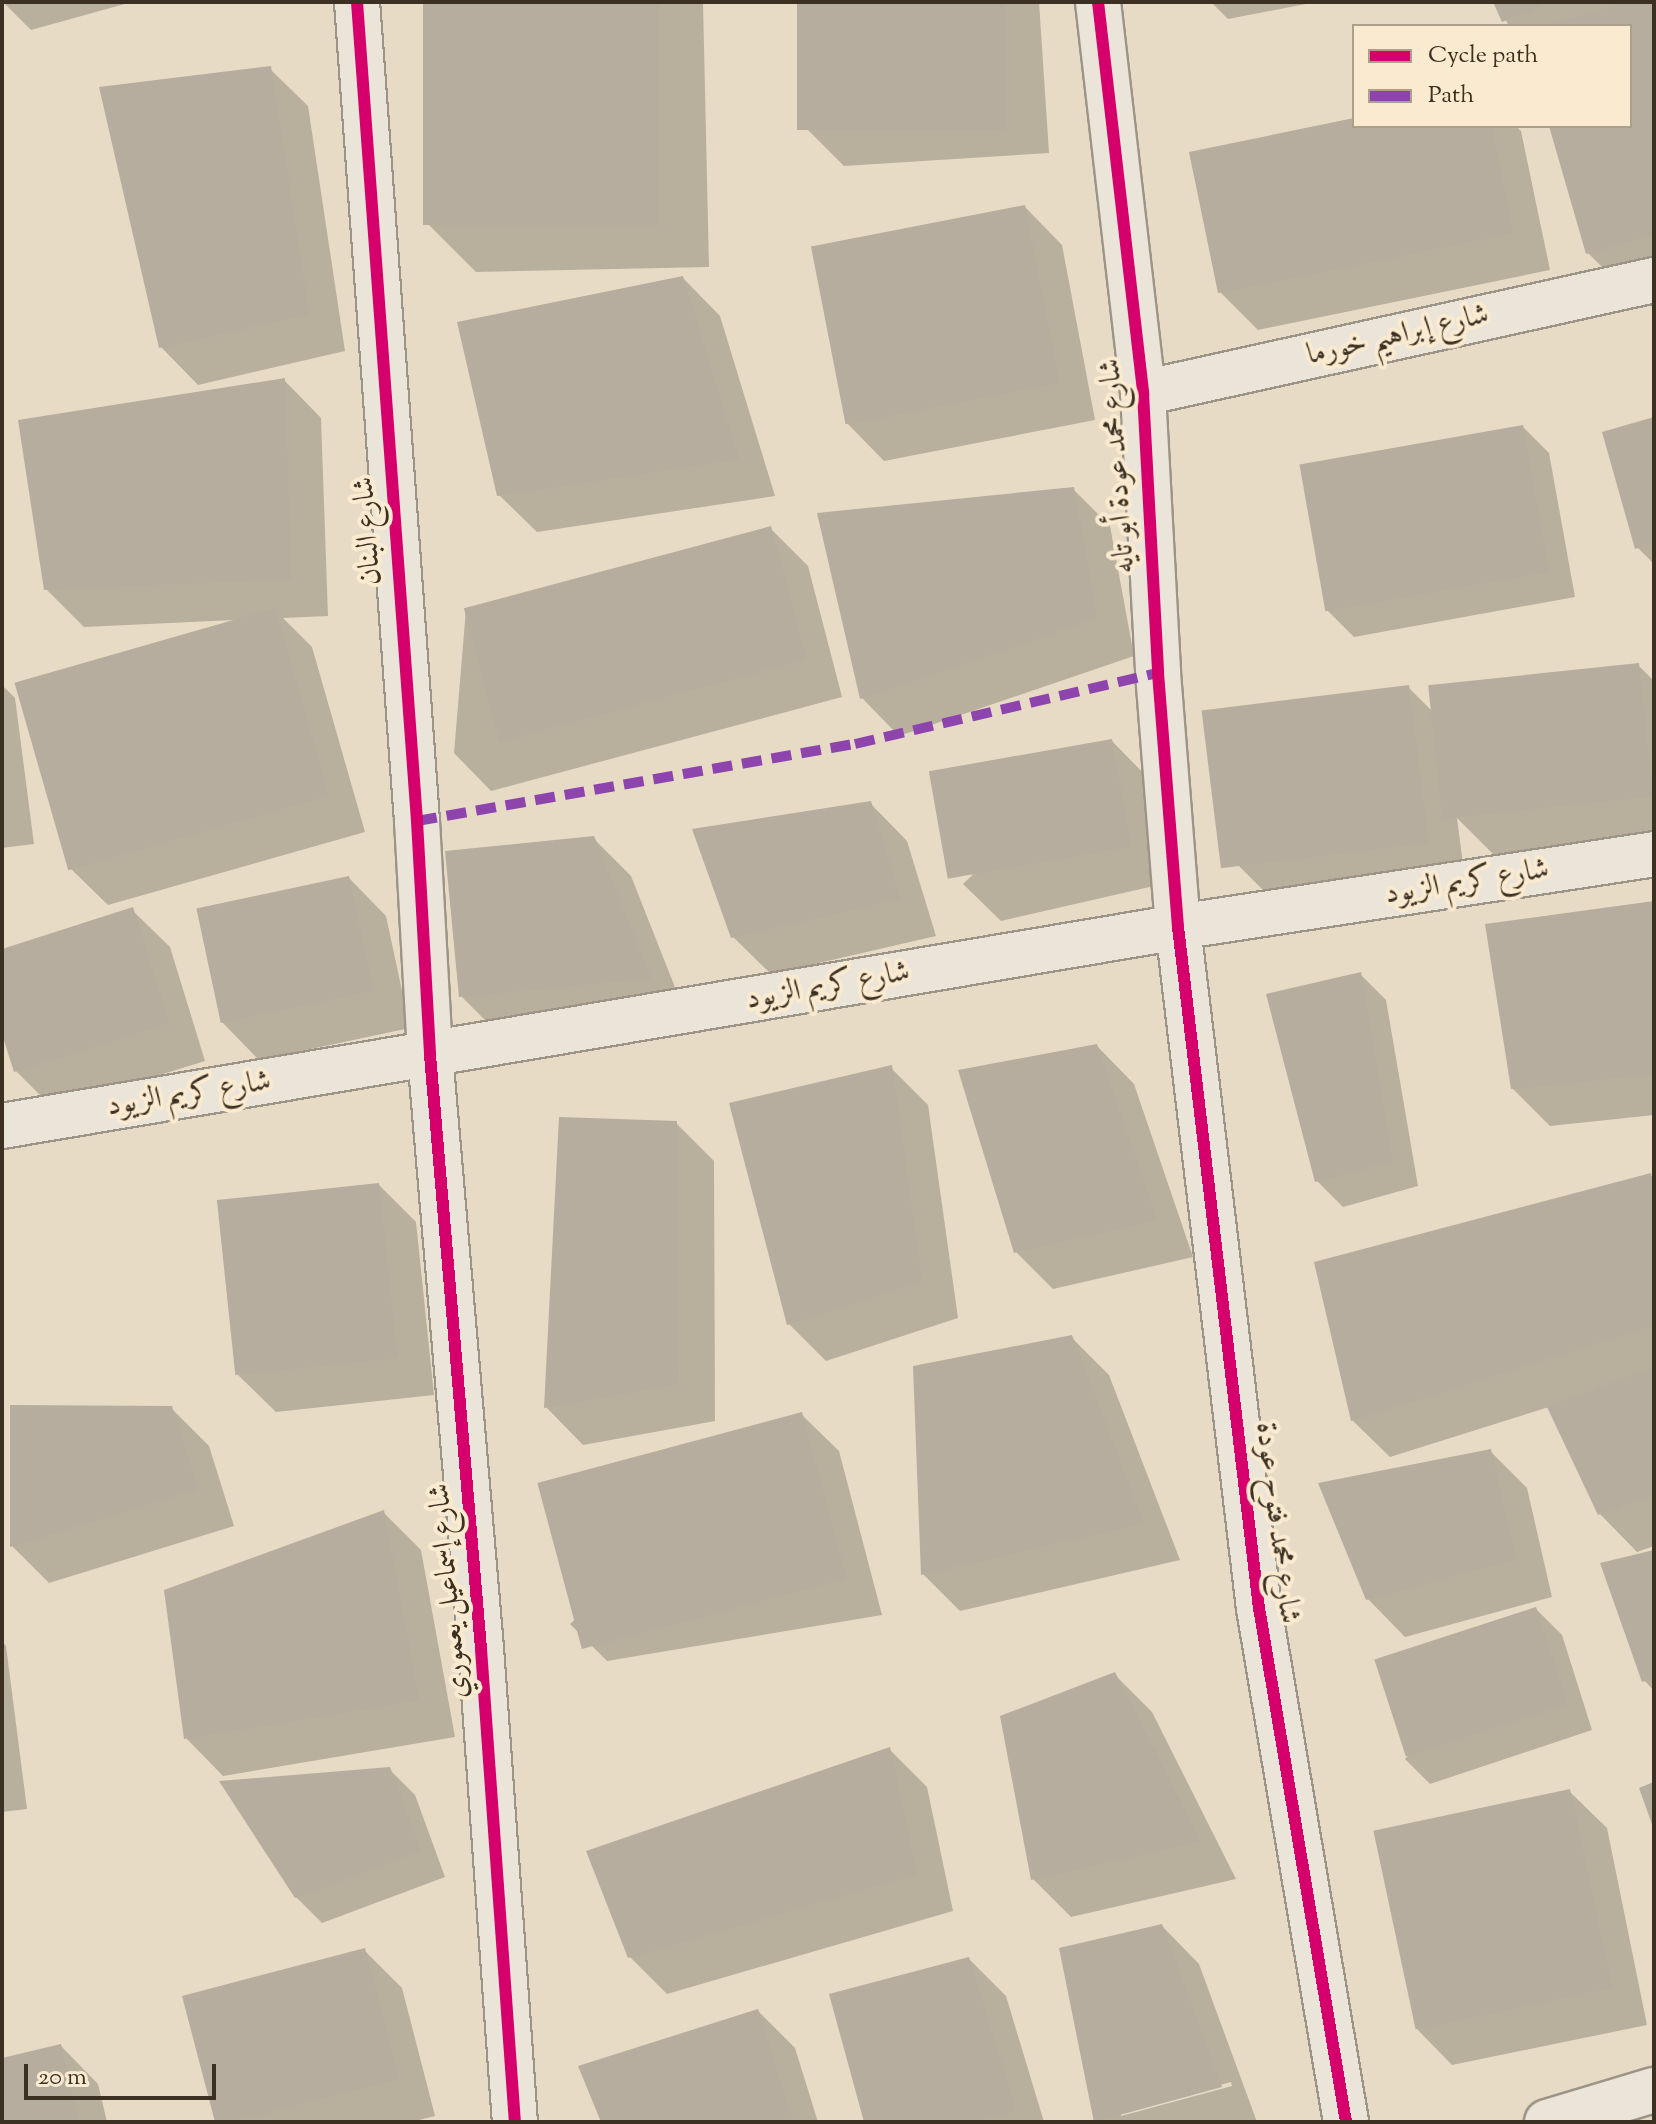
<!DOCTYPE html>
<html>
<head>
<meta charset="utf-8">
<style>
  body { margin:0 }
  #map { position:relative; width:1656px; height:2124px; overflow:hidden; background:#e7dbc5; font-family:"Sorts Mill Goudy",Amiri,serif }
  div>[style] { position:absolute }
  .shadow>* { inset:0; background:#0003 }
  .building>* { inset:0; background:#b6ad9e; transform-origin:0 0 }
  .roads { filter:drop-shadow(2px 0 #9c9486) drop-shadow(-2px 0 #9c9486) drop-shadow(0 2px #9c9486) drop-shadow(0 -2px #9c9486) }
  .minor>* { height:44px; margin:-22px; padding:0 22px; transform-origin:22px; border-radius:22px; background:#ebe4d9 }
  .quiet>* { height:10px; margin-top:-5px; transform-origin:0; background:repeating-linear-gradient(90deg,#8e44ad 0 20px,transparent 0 30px) }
  .cycleway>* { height:12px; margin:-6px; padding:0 6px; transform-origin:6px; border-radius:6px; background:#d6006c }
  span { translate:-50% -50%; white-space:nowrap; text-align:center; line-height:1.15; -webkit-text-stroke:8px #f9ead0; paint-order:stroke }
  .street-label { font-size:30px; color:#3b3022 }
  .frame { position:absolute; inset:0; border:4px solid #3b3022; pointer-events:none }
  .legend { position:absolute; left:1352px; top:24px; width:280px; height:104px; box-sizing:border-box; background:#f9ead0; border:2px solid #ada08a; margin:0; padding:10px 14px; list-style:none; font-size:24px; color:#3b3022 }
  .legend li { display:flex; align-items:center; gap:16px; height:40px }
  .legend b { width:40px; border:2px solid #ada08a }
  .scale { position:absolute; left:24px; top:2064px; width:192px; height:36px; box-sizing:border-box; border:4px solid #3b3022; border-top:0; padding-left:10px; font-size:24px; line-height:28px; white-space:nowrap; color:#3b3022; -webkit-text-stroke:6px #f9ead0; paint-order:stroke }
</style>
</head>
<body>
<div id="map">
  <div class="shadow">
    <i style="clip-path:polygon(3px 2px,132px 2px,31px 30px)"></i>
    <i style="clip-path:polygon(425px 2px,703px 2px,709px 267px,476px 272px,429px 225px)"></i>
    <i style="clip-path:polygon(799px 2px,1039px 2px,1049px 153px,844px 166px,807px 129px)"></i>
    <i style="clip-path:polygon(1211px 2px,1316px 2px,1228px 19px)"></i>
    <i style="clip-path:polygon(1496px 2px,1654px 2px,1654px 282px,1625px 290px,1588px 253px,1551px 126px,1630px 126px,1630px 26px,1509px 26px)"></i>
    <i style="clip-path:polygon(270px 69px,308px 106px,345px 351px,198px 385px,161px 347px)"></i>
    <i style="clip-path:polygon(1354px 120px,1354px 126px,1516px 126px,1521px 131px,1550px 270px,1258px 330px,1220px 292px)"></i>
    <i style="clip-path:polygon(1025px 207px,1062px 245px,1095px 420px,884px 461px,847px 423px)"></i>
    <i style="clip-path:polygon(683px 278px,720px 316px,775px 496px,537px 532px,499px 495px)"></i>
    <i style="clip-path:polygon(284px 380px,321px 418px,328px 616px,283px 618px,312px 647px,365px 832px,108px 905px,70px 868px,234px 620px,84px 627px,46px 589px)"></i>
    <i style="clip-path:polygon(1654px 419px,1654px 564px,1637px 547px)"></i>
    <i style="clip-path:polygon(1523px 427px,1549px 453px,1575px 597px,1354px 637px,1328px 611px)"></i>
    <i style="clip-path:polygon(1073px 489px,1110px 526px,1134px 656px,899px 736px,862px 698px)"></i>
    <i style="clip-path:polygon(770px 528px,808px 566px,842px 697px,491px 791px,454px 753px,466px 609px)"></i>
    <i style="clip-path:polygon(1638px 665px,1654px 681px,1654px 838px,1497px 858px,1457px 818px,1465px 880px,1272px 899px,1235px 862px,1408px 687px,1435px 714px)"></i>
    <i style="clip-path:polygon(2px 685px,15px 698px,34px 844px,2px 848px)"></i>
    <i style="clip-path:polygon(1112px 741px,1149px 779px,1167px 883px,1001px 921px,963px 884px)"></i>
    <i style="clip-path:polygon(870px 803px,907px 841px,936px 936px,771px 974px,733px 937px)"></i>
    <i style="clip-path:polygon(593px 838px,631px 876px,686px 1015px,498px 1033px,461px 996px)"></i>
    <i style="clip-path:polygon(349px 878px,386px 916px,410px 1028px,259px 1060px,222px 1022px)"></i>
    <i style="clip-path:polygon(1654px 903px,1654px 1115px,1550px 1126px,1512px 1088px)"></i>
    <i style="clip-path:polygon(132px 910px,170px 947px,205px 1061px,53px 1108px,16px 1071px,2px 1027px,2px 951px)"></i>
    <i style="clip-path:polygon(1360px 974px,1386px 1000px,1418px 1186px,1343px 1207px,1317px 1181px)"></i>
    <i style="clip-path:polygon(1097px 1046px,1134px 1084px,1193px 1257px,1053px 1289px,1016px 1252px)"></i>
    <i style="clip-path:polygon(891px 1068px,928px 1105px,958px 1318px,826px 1361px,789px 1324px)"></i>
    <i style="clip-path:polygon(676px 1123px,714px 1161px,715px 1421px,583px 1445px,546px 1407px)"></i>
    <i style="clip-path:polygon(1650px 1175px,1654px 1179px,1654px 1546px,1637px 1552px,1600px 1514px,1549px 1407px,1390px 1457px,1352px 1420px)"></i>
    <i style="clip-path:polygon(379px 1185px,416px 1222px,434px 1395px,276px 1412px,238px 1375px)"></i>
    <i style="clip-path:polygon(1071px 1337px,1109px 1375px,1180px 1560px,960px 1611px,923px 1574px)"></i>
    <i style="clip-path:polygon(171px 1408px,209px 1446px,234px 1526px,49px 1583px,12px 1546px)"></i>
    <i style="clip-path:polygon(801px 1414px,839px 1451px,882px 1615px,607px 1661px,570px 1624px)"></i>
    <i style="clip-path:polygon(1490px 1451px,1527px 1488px,1552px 1597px,1405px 1637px,1368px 1599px)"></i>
    <i style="clip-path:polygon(384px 1513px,421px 1550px,455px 1737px,223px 1776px,186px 1738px)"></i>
    <i style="clip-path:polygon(1654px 1552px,1654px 1691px,1644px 1680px)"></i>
    <i style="clip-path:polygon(1536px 1609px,1562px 1635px,1592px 1730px,1430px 1784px,1405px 1759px)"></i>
    <i style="clip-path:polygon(2px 1641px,6px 1646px,27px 1809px,2px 1812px)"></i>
    <i style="clip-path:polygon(1115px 1675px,1152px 1712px,1236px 1879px,1071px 1917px,1033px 1879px)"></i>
    <i style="clip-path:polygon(890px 1750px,927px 1787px,953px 1911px,667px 1994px,630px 1957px)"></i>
    <i style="clip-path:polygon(389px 1769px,415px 1795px,445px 1877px,322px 1923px,296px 1897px)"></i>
    <i style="clip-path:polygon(1569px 1791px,1607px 1828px,1647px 2025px,1452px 2065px,1415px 2027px)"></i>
    <i style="clip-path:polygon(evenodd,1162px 1926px,1199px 1964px,1257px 2122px,1096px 2121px,1162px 1926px,1231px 2082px,1232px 2086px,1121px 2116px,1121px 2112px,1231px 2082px)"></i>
    <i style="clip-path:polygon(364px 1950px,402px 1988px,435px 2116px,411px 2122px,217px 2122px)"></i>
    <i style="clip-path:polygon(969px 1959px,1006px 1996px,1044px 2122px,866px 2122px)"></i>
    <i style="clip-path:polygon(758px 2011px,795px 2048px,818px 2122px,603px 2122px)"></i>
    <i style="clip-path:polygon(61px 2046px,98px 2084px,107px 2122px,2px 2122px,2px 2060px)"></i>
  </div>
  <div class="building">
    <i style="left:423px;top:2px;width:236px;height:223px"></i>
    <i style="left:797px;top:2px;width:208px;height:128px"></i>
    <i style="clip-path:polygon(1493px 2px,1549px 2px,1502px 22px)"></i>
    <i style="clip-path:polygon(1628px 2px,1654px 2px,1654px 234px,1586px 254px,1549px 126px,1630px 126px,1630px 26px,1548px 25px)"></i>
    <i style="clip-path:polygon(271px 66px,309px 314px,159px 348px,99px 87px)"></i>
    <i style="clip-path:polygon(1354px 118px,1354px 126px,1492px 126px,1513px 233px,1218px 293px,1189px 152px)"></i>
    <i style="left:1025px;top:205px;width:181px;height:218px;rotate:79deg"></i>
    <i style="clip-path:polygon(683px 276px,739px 459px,497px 496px,457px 322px)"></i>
    <i style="clip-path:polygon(285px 378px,291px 579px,44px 590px,18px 420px)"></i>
    <i style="clip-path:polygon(1654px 417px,1654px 543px,1635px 549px,1602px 432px)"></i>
    <i style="left:1523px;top:425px;width:149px;height:227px;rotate:80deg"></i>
    <i style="clip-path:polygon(1074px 487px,1097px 618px,860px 699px,817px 513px)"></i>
    <i style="left:771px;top:526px;width:138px;height:318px;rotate:75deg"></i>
    <i style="left:275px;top:608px;width:195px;height:271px;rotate:74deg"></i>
    <i style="left:1639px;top:663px;width:134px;height:212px;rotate:84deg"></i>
    <i style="left:1409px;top:685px;width:159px;height:209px;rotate:83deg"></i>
    <i style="left:1112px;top:739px;width:109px;height:186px;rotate:80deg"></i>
    <i style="clip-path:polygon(871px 801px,900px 899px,731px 938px,692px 829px)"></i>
    <i style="clip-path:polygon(594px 836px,651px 978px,459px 997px,445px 851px)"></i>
    <i style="left:349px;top:876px;width:117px;height:156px;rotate:78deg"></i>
    <i style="clip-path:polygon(1654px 901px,1654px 1074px,1511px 1089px,1485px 924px)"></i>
    <i style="clip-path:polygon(133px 907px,169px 1023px,14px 1072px,2px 1034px,2px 949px)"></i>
    <i style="clip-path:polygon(1361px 972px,1393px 1161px,1315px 1182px,1266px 994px)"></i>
    <i style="clip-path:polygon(1097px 1044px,1157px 1220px,1014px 1253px,958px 1070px)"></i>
    <i style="clip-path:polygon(892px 1065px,922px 1281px,787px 1325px,729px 1103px)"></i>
    <i style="clip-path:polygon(559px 1117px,677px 1121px,678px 1384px,544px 1408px)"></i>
    <i style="clip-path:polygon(1651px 1173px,1654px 1193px,1654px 1325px,1351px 1421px,1314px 1262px)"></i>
    <i style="left:379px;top:1183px;width:176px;height:163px;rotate:84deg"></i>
    <i style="clip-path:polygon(1072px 1335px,1144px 1523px,921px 1575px,913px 1366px)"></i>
    <i style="clip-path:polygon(1654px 1367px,1654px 1495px,1598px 1515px,1547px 1407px)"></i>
    <i style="clip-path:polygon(10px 1405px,172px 1406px,198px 1489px,10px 1547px)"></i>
    <i style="left:802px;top:1412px;width:172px;height:274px;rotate:75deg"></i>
    <i style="clip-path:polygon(1491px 1449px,1516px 1559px,1366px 1600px,1318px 1483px)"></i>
    <i style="clip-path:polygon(384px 1510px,419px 1700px,184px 1739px,164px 1590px)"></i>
    <i style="clip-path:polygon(1654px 1550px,1654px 1679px,1642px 1682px,1600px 1563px)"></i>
    <i style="left:1536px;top:1607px;width:102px;height:170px;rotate:72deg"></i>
    <i style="clip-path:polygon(1115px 1672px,1200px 1841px,1031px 1880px,1000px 1716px)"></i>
    <i style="clip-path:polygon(890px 1747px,917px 1874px,628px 1958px,586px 1851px)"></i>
    <i style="clip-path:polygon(390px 1767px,421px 1851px,295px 1898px,219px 1781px)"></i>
    <i style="clip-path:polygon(1654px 1782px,1654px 1830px,1639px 1788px)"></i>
    <i style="left:1570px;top:1789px;width:203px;height:201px;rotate:78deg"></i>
    <i style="clip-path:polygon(1162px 1924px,1222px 2087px,1094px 2122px,1059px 1948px)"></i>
    <i style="clip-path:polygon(365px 1948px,399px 2079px,232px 2122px,215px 2122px,182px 1996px)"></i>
    <i style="clip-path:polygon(969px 1957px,1016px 2111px,976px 2122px,864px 2122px,829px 1994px)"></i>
    <i style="clip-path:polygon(758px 2009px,793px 2122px,601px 2122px,578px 2066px)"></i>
    <i style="clip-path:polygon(61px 2044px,79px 2122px,2px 2122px,2px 2058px)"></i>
  </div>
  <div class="roads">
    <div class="minor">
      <i style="left:357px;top:2px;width:821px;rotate:85.81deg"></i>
      <i style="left:417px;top:821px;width:234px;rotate:86.8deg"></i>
      <i style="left:430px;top:1055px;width:596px;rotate:85.09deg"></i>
      <i style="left:481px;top:1649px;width:474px;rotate:85.9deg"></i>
      <i style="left:1098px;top:2px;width:394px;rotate:83.4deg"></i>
      <i style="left:1143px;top:393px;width:280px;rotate:86.9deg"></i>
      <i style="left:1158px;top:673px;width:255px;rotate:85.5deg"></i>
      <i style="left:1178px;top:927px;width:686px;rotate:83.22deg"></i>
      <i style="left:1259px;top:1608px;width:521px;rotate:80.39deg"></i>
      <i style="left:1143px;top:393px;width:523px;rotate:-12.47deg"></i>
      <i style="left:2px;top:1126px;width:1193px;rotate:-9.6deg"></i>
      <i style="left:1178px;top:927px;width:482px;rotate:-8.7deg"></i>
      <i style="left:1547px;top:2122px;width:112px;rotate:-16.7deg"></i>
    </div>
  </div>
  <div class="quiet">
    <i style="left:417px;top:821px;width:445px;rotate:-10deg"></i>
    <i style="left:855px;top:744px;width:311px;rotate:-13.2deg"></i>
  </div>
  <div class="cycleway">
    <i style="left:357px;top:2px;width:821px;rotate:85.81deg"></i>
    <i style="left:417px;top:821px;width:234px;rotate:86.8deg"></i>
    <i style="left:430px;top:1055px;width:596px;rotate:85.09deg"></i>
    <i style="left:481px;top:1649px;width:474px;rotate:85.9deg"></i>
    <i style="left:1098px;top:2px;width:394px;rotate:83.4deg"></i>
    <i style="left:1143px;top:393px;width:280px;rotate:86.9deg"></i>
    <i style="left:1158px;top:673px;width:255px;rotate:85.5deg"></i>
    <i style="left:1178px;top:927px;width:686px;rotate:83.22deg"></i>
    <i style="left:1259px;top:1608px;width:521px;rotate:80.39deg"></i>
  </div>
  <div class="street-label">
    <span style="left:1398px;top:336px;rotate:-13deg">شارع إبراهيم خورما</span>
    <span style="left:1119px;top:466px;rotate:-94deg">شارع محمد عودة أبو تايه</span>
    <span style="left:369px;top:531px;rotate:-94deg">شارع البنان</span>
    <span style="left:1467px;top:883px;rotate:-9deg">شارع كريم الزيود</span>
    <span style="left:828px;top:987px;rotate:-10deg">شارع كريم الزيود</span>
    <span style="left:189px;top:1095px;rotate:-9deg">شارع كريم الزيود</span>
    <span style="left:1276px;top:1523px;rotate:83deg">شارع محمد فتوح عودة</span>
    <span style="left:450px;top:1591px;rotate:-95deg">شارع إسماعيل يعموري</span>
  </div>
  <div class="frame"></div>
  <ul class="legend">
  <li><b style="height:10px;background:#d6006c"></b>Cycle path</li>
  <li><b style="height:10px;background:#8e44ad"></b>Path</li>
  </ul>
  <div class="scale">20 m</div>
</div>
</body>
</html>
